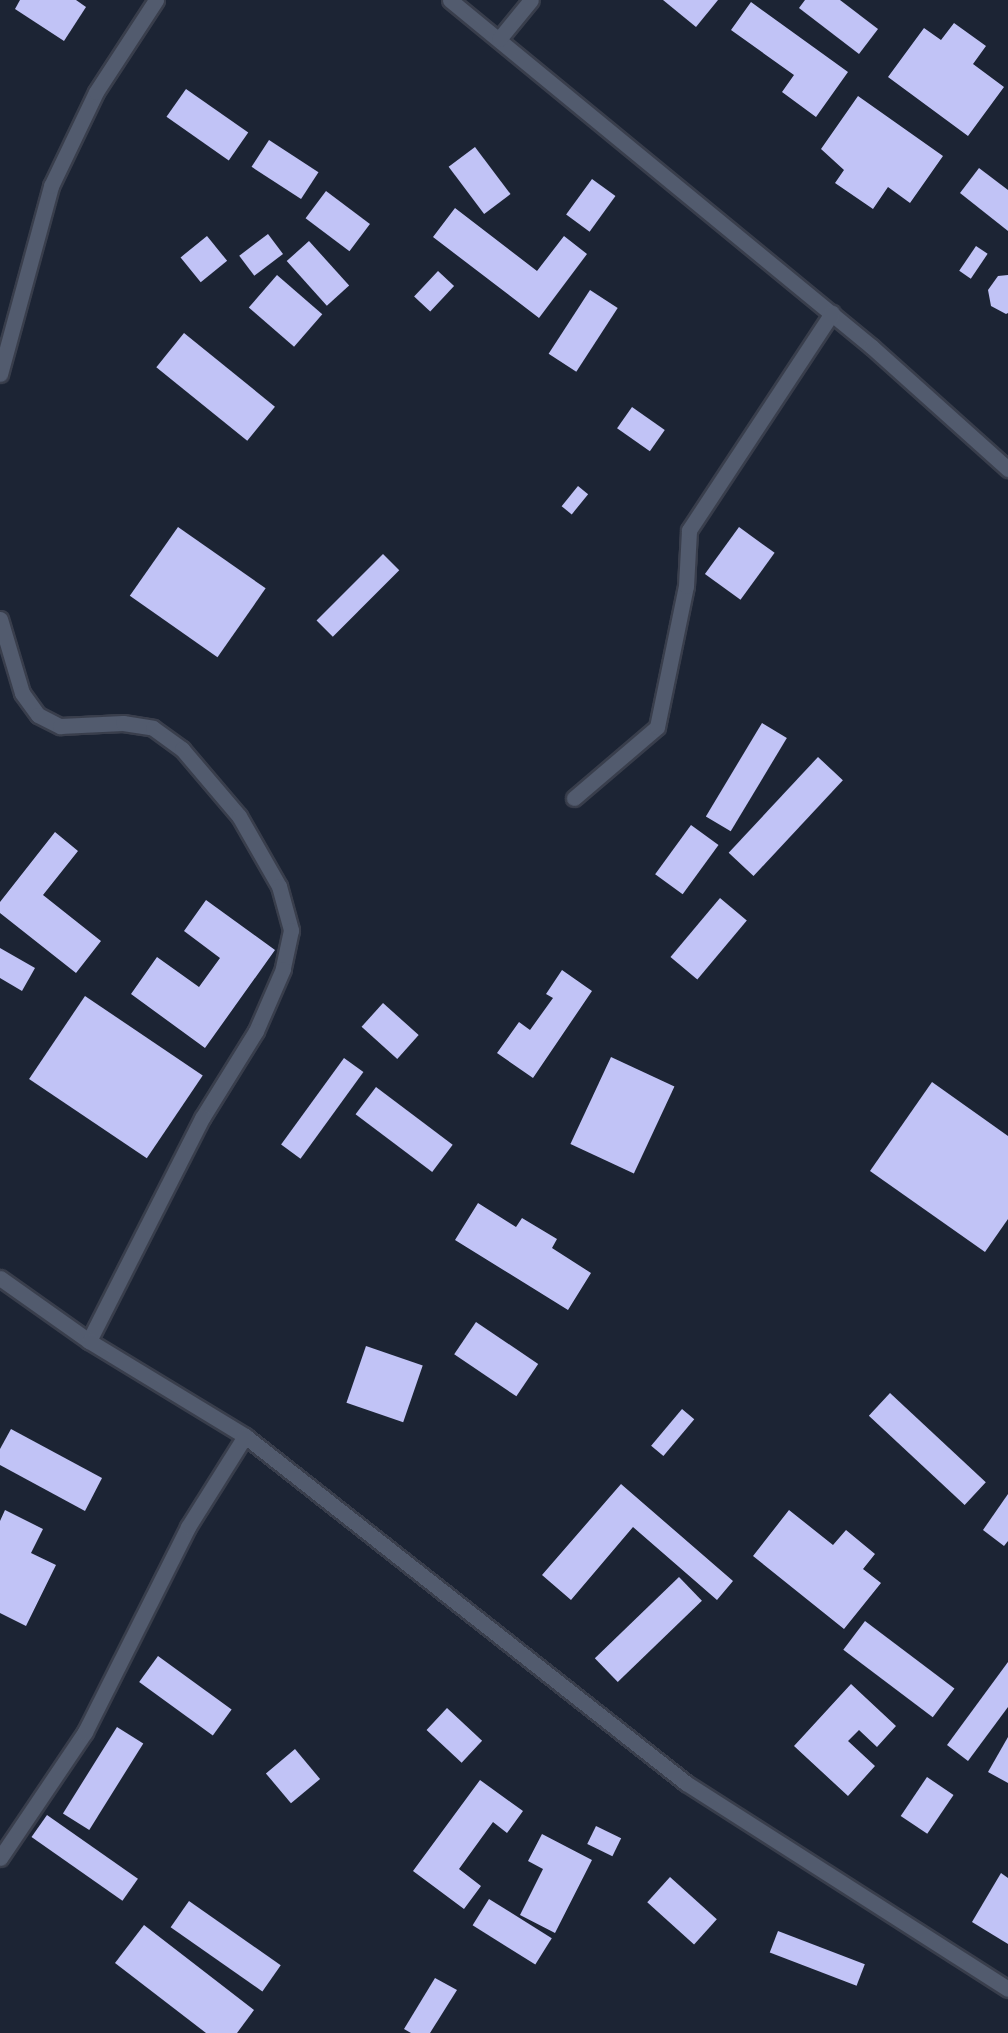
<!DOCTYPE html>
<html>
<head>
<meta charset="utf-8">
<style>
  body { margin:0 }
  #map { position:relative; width:1008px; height:2033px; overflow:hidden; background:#1c2434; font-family:"Libre Baskerville",serif }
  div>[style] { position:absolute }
  .building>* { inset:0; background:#c1c3f6; transform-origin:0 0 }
  .roads { filter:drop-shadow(2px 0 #393e4c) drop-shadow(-2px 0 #393e4c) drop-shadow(0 2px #393e4c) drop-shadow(0 -2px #393e4c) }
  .minor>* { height:15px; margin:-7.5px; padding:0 7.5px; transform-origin:7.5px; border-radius:7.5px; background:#525b6e }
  span { translate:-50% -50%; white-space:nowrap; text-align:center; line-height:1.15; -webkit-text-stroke:6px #131a2a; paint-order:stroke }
</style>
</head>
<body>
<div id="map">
  <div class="building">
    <i style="clip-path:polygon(20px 0,76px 0,86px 7px,64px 41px,15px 9px)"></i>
    <i style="clip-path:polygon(663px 0,718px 0,696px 27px)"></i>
    <i style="clip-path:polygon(805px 0,840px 0,878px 29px,859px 54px,799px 8px)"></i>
    <i style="clip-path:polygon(751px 2px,848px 72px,816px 117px,782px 92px,794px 75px,731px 30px)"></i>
    <i style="clip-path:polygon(954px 23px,986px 46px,973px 64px,1004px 87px,968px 136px,888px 77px,924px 28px,941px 40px)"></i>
    <i style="left:186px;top:89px;width:76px;height:34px;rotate:35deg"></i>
    <i style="clip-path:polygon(858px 96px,943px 156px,910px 203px,888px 187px,873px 209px,835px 183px,844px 170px,821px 149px)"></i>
    <i style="left:269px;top:140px;width:59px;height:32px;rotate:33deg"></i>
    <i style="left:475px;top:147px;width:59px;height:33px;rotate:53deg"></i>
    <i style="clip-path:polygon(979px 168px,1008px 190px,1008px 231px,960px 193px)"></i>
    <i style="left:592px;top:179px;width:29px;height:44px;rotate:36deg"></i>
    <i style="left:326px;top:191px;width:55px;height:34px;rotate:37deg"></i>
    <i style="clip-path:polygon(455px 208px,537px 271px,564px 236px,587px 254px,539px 318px,433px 237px)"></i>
    <i style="left:268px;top:234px;width:25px;height:36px;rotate:53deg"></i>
    <i style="left:207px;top:236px;width:32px;height:34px;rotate:51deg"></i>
    <i style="left:309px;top:241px;width:60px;height:30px;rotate:48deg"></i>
    <i style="left:976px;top:246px;width:14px;height:30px;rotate:34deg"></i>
    <i style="left:438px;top:271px;width:22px;height:35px;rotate:43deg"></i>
    <i style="left:277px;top:275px;width:60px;height:43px;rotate:41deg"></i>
    <i style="clip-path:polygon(1008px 275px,1008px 313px,1006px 314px,991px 306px,988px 290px,998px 276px)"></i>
    <i style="left:590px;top:290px;width:33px;height:76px;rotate:33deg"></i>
    <i style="left:184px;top:333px;width:117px;height:44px;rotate:39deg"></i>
    <i style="left:632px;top:407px;width:40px;height:26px;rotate:35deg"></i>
    <i style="left:578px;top:486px;width:13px;height:26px;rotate:39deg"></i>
    <i style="left:178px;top:527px;width:107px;height:84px;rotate:35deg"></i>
    <i style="left:739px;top:527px;width:44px;height:58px;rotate:36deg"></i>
    <i style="left:383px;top:554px;width:23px;height:94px;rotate:45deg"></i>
    <i style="left:762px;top:723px;width:29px;height:109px;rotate:31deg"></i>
    <i style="left:818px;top:757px;width:34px;height:131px;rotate:43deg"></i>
    <i style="left:691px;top:825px;width:34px;height:61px;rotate:36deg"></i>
    <i style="clip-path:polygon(55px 832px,78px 851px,43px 895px,101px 941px,76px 973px,0 913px,0 902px)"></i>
    <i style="left:720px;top:898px;width:35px;height:77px;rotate:40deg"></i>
    <i style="clip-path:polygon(206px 900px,275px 950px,205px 1048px,131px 994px,157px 957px,199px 987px,220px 958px,184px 931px)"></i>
    <i style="clip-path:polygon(0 948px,35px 968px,22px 991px,0 978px)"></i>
    <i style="clip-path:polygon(562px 970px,592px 991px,533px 1078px,497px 1053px,519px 1022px,530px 1030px,553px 998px,546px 994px)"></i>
    <i style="left:85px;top:996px;width:142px;height:100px;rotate:34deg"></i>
    <i style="left:383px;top:1003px;width:48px;height:32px;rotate:42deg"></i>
    <i style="left:611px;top:1057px;width:70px;height:96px;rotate:25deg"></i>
    <i style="left:344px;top:1058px;width:24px;height:107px;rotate:36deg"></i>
    <i style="clip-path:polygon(932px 1082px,1008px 1136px,1008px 1219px,985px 1252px,870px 1171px)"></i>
    <i style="left:376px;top:1087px;width:96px;height:34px;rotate:37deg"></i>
    <i style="clip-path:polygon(478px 1203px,516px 1227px,522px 1218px,557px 1239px,552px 1248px,591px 1273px,568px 1310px,455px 1240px)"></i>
    <i style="left:476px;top:1322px;width:75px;height:39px;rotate:34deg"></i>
    <i style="left:366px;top:1346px;width:60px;height:60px;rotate:19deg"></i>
    <i style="left:890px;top:1393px;width:131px;height:31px;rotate:43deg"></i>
    <i style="left:682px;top:1409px;width:16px;height:48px;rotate:40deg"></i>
    <i style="clip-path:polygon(11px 1429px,102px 1478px,85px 1511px,0 1465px,0 1449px)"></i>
    <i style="clip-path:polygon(621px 1484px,733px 1581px,717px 1600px,633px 1527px,571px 1600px,542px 1575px)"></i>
    <i style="clip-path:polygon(1008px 1494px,1008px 1541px,1004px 1546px,983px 1530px)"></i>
    <i style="clip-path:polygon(5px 1510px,43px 1529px,31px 1553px,56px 1565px,26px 1626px,0 1613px,0 1521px)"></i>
    <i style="clip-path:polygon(789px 1510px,833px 1545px,846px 1530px,875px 1554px,863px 1569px,881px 1583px,844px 1629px,753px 1556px)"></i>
    <i style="left:679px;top:1577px;width:33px;height:117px;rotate:46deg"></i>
    <i style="left:865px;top:1621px;width:112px;height:36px;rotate:37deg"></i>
    <i style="left:158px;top:1656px;width:91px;height:32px;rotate:36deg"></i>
    <i style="clip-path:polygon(1008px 1662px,1008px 1707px,968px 1761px,947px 1745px)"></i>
    <i style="clip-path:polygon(851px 1684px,896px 1726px,877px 1747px,859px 1730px,848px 1741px,875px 1766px,848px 1796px,794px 1746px)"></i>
    <i style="left:447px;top:1708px;width:48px;height:30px;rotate:43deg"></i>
    <i style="left:117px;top:1727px;width:31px;height:102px;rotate:32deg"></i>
    <i style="clip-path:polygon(1008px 1737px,1008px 1783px,988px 1772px)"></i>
    <i style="left:295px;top:1749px;width:39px;height:38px;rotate:50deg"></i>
    <i style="left:927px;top:1777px;width:32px;height:47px;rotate:34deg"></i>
    <i style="clip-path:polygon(480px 1780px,523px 1811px,507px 1833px,493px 1822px,459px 1869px,481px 1886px,464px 1909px,413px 1871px)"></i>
    <i style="left:47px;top:1815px;width:111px;height:27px;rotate:35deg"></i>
    <i style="left:596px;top:1826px;width:28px;height:20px;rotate:26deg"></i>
    <i style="clip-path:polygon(542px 1834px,592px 1860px,555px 1933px,520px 1915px,543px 1869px,528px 1861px)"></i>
    <i style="clip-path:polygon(1001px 1873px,1008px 1878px,1008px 1944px,972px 1922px)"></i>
    <i style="left:670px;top:1877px;width:63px;height:34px;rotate:42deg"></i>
    <i style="left:489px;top:1899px;width:74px;height:31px;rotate:32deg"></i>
    <i style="left:189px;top:1901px;width:112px;height:32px;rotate:35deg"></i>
    <i style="clip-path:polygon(144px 1925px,254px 2010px,237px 2033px,206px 2033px,115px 1963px)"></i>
    <i style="left:778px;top:1931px;width:93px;height:23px;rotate:21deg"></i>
    <i style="clip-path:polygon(435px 1978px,457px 1990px,430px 2033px,411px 2033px,404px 2029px)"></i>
  </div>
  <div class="roads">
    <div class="minor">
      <i style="left:450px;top:0;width:546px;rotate:39.43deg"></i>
      <i style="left:872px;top:347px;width:183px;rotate:41.9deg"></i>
      <i style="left:499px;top:39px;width:50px;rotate:-50.6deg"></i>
      <i style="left:0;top:374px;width:195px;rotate:-74.8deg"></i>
      <i style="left:51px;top:186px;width:104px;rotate:-64.4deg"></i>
      <i style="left:96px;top:92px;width:110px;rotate:-56.9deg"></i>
      <i style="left:0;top:619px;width:77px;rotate:73.4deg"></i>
      <i style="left:22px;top:693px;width:27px;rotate:54deg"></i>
      <i style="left:38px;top:715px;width:25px;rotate:27deg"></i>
      <i style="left:60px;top:726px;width:63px;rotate:-2.7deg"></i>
      <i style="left:123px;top:723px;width:30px;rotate:9deg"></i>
      <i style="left:153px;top:728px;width:36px;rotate:36deg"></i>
      <i style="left:182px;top:749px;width:88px;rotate:49.6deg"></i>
      <i style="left:239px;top:816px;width:81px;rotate:60.3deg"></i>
      <i style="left:279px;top:886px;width:46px;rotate:74.7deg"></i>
      <i style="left:291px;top:930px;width:40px;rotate:102deg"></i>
      <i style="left:283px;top:969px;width:68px;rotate:113.5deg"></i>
      <i style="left:256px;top:1031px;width:102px;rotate:121.8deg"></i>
      <i style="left:202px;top:1118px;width:250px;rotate:116.9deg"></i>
      <i style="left:574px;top:798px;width:109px;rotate:-40.5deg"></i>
      <i style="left:657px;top:727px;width:144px;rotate:-78.4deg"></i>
      <i style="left:686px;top:586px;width:56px;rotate:-86.9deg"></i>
      <i style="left:689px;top:530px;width:260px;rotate:-56.6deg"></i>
      <i style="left:0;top:1278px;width:109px;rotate:35.3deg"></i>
      <i style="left:89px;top:1341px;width:183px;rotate:31.3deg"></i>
      <i style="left:245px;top:1436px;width:561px;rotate:38.2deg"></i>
      <i style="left:686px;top:1783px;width:382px;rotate:32.6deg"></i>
      <i style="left:0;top:1858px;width:152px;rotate:-56deg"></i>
      <i style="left:85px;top:1732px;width:229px;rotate:-63.3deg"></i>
      <i style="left:188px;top:1527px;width:107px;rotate:-57.9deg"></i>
    </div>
  </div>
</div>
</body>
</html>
